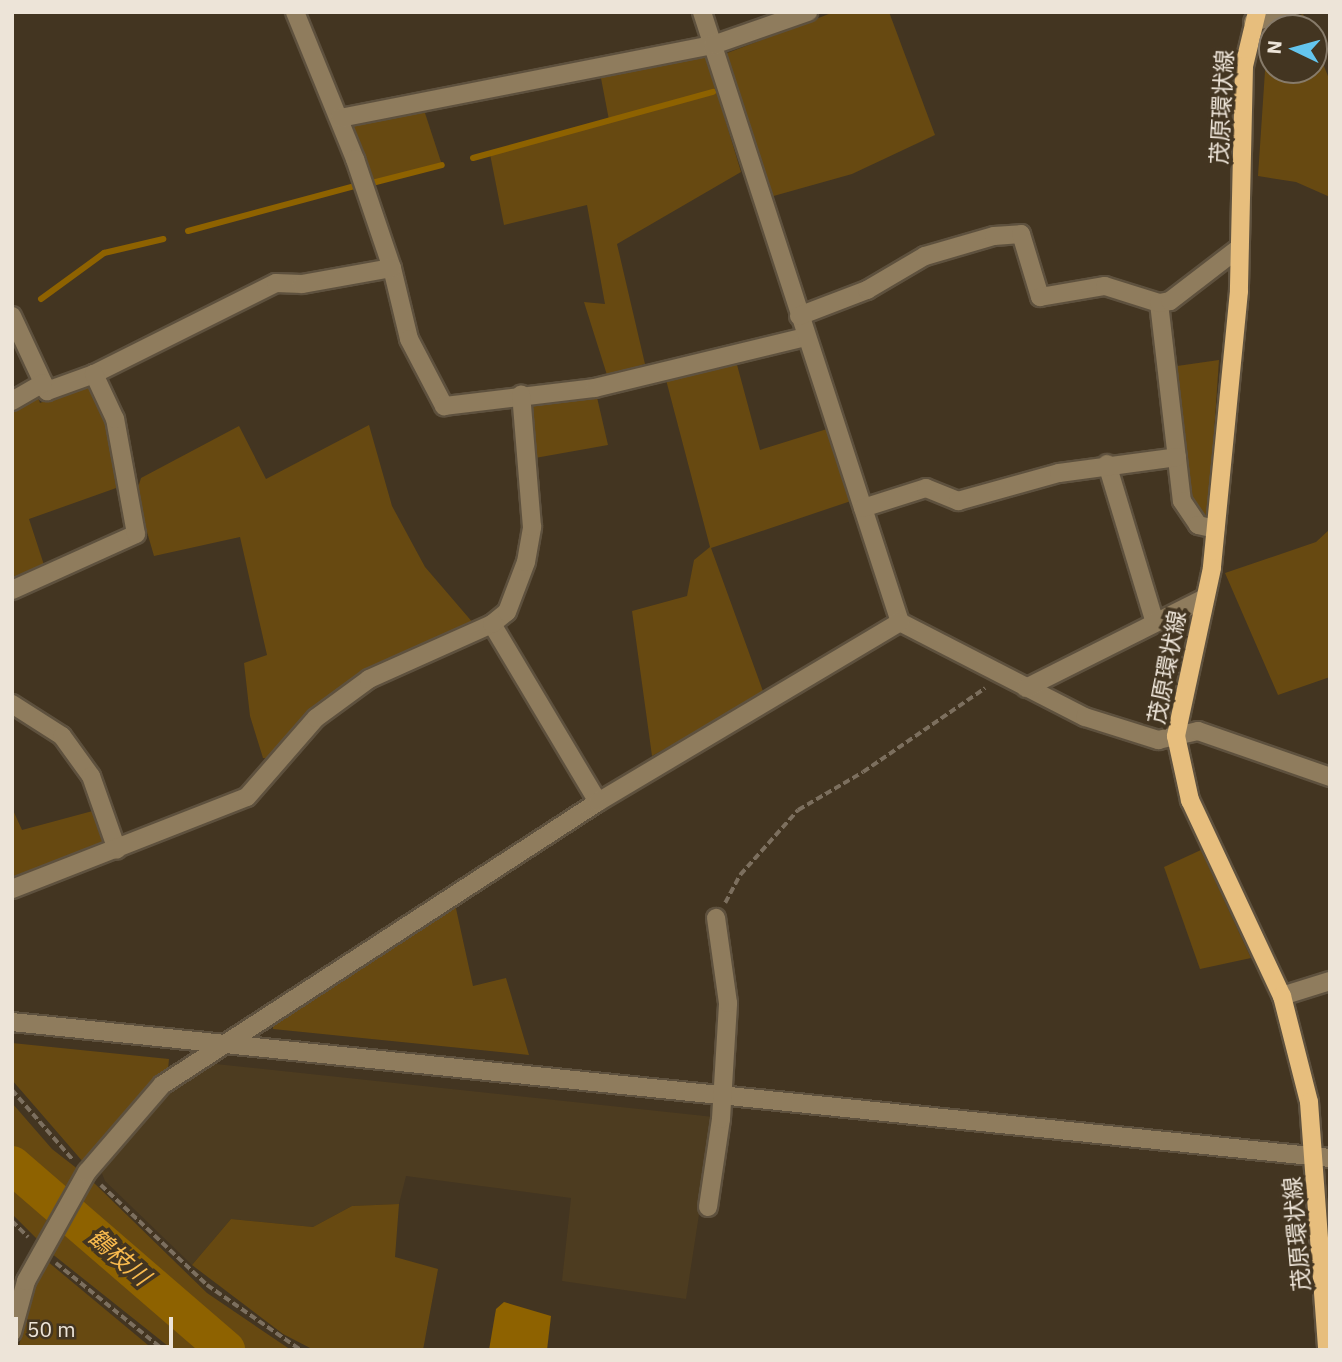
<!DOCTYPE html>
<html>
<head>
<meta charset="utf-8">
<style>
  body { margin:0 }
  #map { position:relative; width:1342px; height:1362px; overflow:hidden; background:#433521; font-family:"IBM Plex Sans","Noto Sans JP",sans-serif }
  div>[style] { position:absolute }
  .built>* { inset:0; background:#4d3c20 }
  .green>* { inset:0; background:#674911 }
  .water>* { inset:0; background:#8e6200 }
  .stream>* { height:6px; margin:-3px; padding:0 3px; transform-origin:3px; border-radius:3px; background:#8e6200 }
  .river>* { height:38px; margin:-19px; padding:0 19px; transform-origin:19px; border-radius:19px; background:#8e6200 }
  .path>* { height:3.5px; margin-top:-1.75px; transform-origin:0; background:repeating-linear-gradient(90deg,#7c6f5e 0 7px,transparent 0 10.5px) }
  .roads { filter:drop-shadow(2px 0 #5e513e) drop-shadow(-2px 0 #5e513e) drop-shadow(0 2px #5e513e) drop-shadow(0 -2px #5e513e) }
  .minor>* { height:18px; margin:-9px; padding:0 9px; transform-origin:9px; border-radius:9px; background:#8f7c5d }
  .major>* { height:18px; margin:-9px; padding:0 9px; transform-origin:9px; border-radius:9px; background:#e7be7d }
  span { translate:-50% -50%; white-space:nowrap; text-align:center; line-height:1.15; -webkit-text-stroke:7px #433521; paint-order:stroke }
  .street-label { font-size:23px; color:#ede4d8 }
  .water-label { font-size:24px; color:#f8ba4e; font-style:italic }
  .frame { position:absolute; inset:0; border:14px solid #ede4d8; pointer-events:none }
  .north { position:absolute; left:1258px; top:14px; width:70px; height:70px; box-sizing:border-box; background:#433521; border:2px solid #877b6a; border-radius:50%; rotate:275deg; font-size:19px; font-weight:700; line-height:28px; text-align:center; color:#ede4d8 }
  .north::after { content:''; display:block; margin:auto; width:24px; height:32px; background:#64c5ee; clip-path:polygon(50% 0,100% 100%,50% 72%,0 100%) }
  .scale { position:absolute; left:14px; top:1317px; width:159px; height:32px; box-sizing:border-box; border:4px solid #ede4d8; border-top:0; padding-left:9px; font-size:21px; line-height:24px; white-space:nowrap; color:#ede4d8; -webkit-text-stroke:5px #433521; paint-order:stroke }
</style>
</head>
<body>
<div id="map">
  <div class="built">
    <i style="clip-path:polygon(206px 1063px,714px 1117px,686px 1299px,562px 1281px,571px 1198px,406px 1176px,399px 1204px,352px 1206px,313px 1227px,231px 1219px,192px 1265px,105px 1181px,101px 1171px,180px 1080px)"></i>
  </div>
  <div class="green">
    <i style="clip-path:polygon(834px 12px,889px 12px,935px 135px,852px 174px,770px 197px,722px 55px)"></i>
    <i style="clip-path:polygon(1303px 14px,1309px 28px,1272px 28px,1272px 70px,1314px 70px,1314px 42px,1330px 81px,1330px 197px,1296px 182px,1258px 176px,1268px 26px)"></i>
    <i style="clip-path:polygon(704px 49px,741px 172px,617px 244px,645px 364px,607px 375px,584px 302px,605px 304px,587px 205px,504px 225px,490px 154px,609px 120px,600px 73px)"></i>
    <i style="clip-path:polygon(424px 110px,442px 165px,372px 183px,349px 121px)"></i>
    <i style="clip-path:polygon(1219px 360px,1208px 521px,1200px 520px,1188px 505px,1170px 367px)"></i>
    <i style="clip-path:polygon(736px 361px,760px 450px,827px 429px,851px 501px,711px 548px,764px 694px,652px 756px,632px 611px,687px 596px,694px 560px,710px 547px,665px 376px)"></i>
    <i style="clip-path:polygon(84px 385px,97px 392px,114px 432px,119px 487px,29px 519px,45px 568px,12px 583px,12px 405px,36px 393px,40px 403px)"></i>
    <i style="clip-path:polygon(596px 393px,608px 445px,535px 458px,530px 408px,536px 399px)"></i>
    <i style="clip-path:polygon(369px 425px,392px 506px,425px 567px,474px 624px,410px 653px,272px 759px,263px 758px,250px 716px,244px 663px,267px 655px,240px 537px,154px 556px,136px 494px,141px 478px,239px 426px,266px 479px)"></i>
    <i style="clip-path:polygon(1330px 529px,1330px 677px,1278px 695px,1225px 573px,1316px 542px)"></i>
    <i style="clip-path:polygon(12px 808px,22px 830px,100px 809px,109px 845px,12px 877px)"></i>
    <i style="clip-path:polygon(1201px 850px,1251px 958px,1200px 969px,1164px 867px)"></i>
    <i style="clip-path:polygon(455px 904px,473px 986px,506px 978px,529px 1055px,273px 1029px,273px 1021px)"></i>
    <i style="clip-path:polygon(12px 1043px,169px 1059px,168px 1070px,149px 1087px,84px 1163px,12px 1080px)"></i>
    <i style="clip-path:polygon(12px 1103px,52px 1149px,79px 1170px,61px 1199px,12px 1155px)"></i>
    <i style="clip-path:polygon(12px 1175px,52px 1210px,37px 1239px,12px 1214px)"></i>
    <i style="clip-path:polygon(93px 1182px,207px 1293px,291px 1350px,242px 1350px,201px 1321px,75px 1211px)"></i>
    <i style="clip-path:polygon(399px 1204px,395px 1257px,438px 1269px,423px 1350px,314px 1350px,283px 1334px,192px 1265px,231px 1219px,313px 1227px,352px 1206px)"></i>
    <i style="clip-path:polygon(68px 1224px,188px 1327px,219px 1350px,173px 1350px,51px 1253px)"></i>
    <i style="clip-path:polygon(47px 1261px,154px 1350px,18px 1350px,33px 1289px)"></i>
  </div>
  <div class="water">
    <i style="clip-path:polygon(504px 1302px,551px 1316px,547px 1350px,489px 1350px,496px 1309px)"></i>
  </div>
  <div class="stream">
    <i style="left:473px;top:158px;width:249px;rotate:-15.4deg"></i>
    <i style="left:372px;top:183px;width:72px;rotate:-14.4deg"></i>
    <i style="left:188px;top:231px;width:177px;rotate:-15.1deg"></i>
    <i style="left:41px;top:299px;width:78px;rotate:-36.1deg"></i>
    <i style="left:104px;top:253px;width:61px;rotate:-13.3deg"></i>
  </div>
  <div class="river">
    <i style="left:12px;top:1165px;width:283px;rotate:40.8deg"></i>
  </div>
  <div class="path">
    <i style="left:725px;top:903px;width:32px;rotate:-62deg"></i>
    <i style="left:740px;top:875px;width:87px;rotate:-48.3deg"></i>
    <i style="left:798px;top:810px;width:75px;rotate:-30.3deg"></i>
    <i style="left:863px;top:772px;width:148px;rotate:-34.5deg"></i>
    <i style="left:12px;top:1090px;width:94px;rotate:48.9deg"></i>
    <i style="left:101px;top:1185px;width:146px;rotate:43.3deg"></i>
    <i style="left:207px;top:1285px;width:114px;rotate:34.7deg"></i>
    <i style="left:12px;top:1221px;width:23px;rotate:45deg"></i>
    <i style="left:56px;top:1263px;width:139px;rotate:38.9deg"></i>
  </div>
  <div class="roads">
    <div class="minor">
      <i style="left:295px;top:12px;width:159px;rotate:67.8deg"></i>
      <i style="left:355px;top:159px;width:115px;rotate:71.3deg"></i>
      <i style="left:392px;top:268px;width:73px;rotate:76.5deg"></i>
      <i style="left:409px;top:339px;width:76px;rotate:62.4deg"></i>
      <i style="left:444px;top:406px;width:152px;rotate:-6.8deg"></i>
      <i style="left:595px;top:388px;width:217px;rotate:-13.6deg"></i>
      <i style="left:702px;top:12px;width:641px;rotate:72.02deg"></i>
      <i style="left:900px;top:622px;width:208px;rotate:27.2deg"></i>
      <i style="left:1085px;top:717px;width:77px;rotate:17.5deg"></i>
      <i style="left:1158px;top:740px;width:41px;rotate:-12.7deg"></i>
      <i style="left:1198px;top:731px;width:140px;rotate:19.2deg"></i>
      <i style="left:1253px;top:22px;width:36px;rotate:-16deg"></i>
      <i style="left:340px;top:118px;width:380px;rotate:-11.1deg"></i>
      <i style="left:713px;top:45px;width:101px;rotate:-19.2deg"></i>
      <i style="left:1159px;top:303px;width:199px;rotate:83.4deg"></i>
      <i style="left:1182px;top:501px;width:29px;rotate:56deg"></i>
      <i style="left:1198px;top:525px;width:18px;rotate:13deg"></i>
      <i style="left:12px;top:316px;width:83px;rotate:65deg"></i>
      <i style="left:47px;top:391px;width:50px;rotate:-19.9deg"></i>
      <i style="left:94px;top:374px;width:203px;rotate:-26.6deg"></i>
      <i style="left:276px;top:283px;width:26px;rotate:2deg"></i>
      <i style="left:302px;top:284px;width:91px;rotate:-10.1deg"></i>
      <i style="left:799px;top:316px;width:73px;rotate:-20.9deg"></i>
      <i style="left:867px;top:290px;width:67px;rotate:-30.4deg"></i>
      <i style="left:925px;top:256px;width:72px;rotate:-16.2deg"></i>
      <i style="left:994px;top:236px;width:27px;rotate:-4deg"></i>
      <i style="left:1021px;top:234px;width:66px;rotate:73.2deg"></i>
      <i style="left:1040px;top:297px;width:66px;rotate:-9.6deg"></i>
      <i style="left:1105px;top:286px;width:57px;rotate:17.5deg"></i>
      <i style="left:1159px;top:303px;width:11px;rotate:-10deg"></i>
      <i style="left:1170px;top:301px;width:88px;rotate:-37.6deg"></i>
      <i style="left:12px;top:401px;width:36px;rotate:-30deg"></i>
      <i style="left:1107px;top:464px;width:163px;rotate:73.2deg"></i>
      <i style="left:863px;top:508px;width:66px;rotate:-17.6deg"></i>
      <i style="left:926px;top:488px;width:35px;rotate:22deg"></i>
      <i style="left:958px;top:501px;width:105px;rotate:-15.5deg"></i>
      <i style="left:1059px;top:473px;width:119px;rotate:-7.7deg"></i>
      <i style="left:12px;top:590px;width:136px;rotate:-24.3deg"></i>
      <i style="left:136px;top:534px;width:117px;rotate:-100.3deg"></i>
      <i style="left:115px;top:419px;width:50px;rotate:-115deg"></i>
      <i style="left:492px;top:624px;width:207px;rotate:59.2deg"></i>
      <i style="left:1026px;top:688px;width:200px;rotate:-26.7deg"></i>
      <i style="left:12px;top:704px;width:59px;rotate:32.6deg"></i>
      <i style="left:62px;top:736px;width:49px;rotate:54.1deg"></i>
      <i style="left:91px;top:776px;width:78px;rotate:70.6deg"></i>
      <i style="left:12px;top:889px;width:252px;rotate:-21.4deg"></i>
      <i style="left:247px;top:797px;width:105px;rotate:-48.9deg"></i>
      <i style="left:316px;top:718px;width:66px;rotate:-36.3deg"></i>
      <i style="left:369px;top:679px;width:135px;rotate:-24.1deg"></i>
      <i style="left:492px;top:624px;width:19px;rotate:-39deg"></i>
      <i style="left:507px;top:612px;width:53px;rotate:-69.2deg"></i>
      <i style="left:526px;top:562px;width:36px;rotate:-80deg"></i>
      <i style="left:532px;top:527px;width:133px;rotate:-94.7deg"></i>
      <i style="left:1282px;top:996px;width:50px;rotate:-17.4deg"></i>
      <i style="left:12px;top:1022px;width:1325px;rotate:5.89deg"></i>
      <i style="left:708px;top:1207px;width:89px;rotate:-81.6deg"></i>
      <i style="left:721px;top:1119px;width:116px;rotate:-86.5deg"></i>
      <i style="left:728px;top:1003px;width:86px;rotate:-98deg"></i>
      <i style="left:12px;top:1332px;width:53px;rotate:-74.6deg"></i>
      <i style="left:26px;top:1281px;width:125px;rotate:-60.8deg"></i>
      <i style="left:87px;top:1172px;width:115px;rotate:-49.2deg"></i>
      <i style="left:162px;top:1085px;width:520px;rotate:-32.99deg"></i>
      <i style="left:598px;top:802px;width:352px;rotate:-30.8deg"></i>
    </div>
    <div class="major">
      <i style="left:1257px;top:12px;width:56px;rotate:103.5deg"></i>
      <i style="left:1244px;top:66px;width:225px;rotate:91.3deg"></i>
      <i style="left:1239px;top:291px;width:278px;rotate:95.6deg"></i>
      <i style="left:1212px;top:568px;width:172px;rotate:102.1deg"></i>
      <i style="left:1176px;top:736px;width:66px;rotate:77.7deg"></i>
      <i style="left:1190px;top:800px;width:217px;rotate:64.9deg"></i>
      <i style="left:1282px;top:996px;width:109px;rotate:75.7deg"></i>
      <i style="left:1309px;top:1102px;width:249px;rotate:85.8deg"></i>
    </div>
  </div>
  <div class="street-label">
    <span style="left:1221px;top:107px;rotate:-87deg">茂原環状線</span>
    <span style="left:1166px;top:667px;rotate:-79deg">茂原環状線</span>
    <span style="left:1296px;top:1234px;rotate:-95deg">茂原環状線</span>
  </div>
  <div class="water-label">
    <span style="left:119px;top:1257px;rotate:41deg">鶴枝川</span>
  </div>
  <div class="frame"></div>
  <div class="north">N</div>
  <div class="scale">50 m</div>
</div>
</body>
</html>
